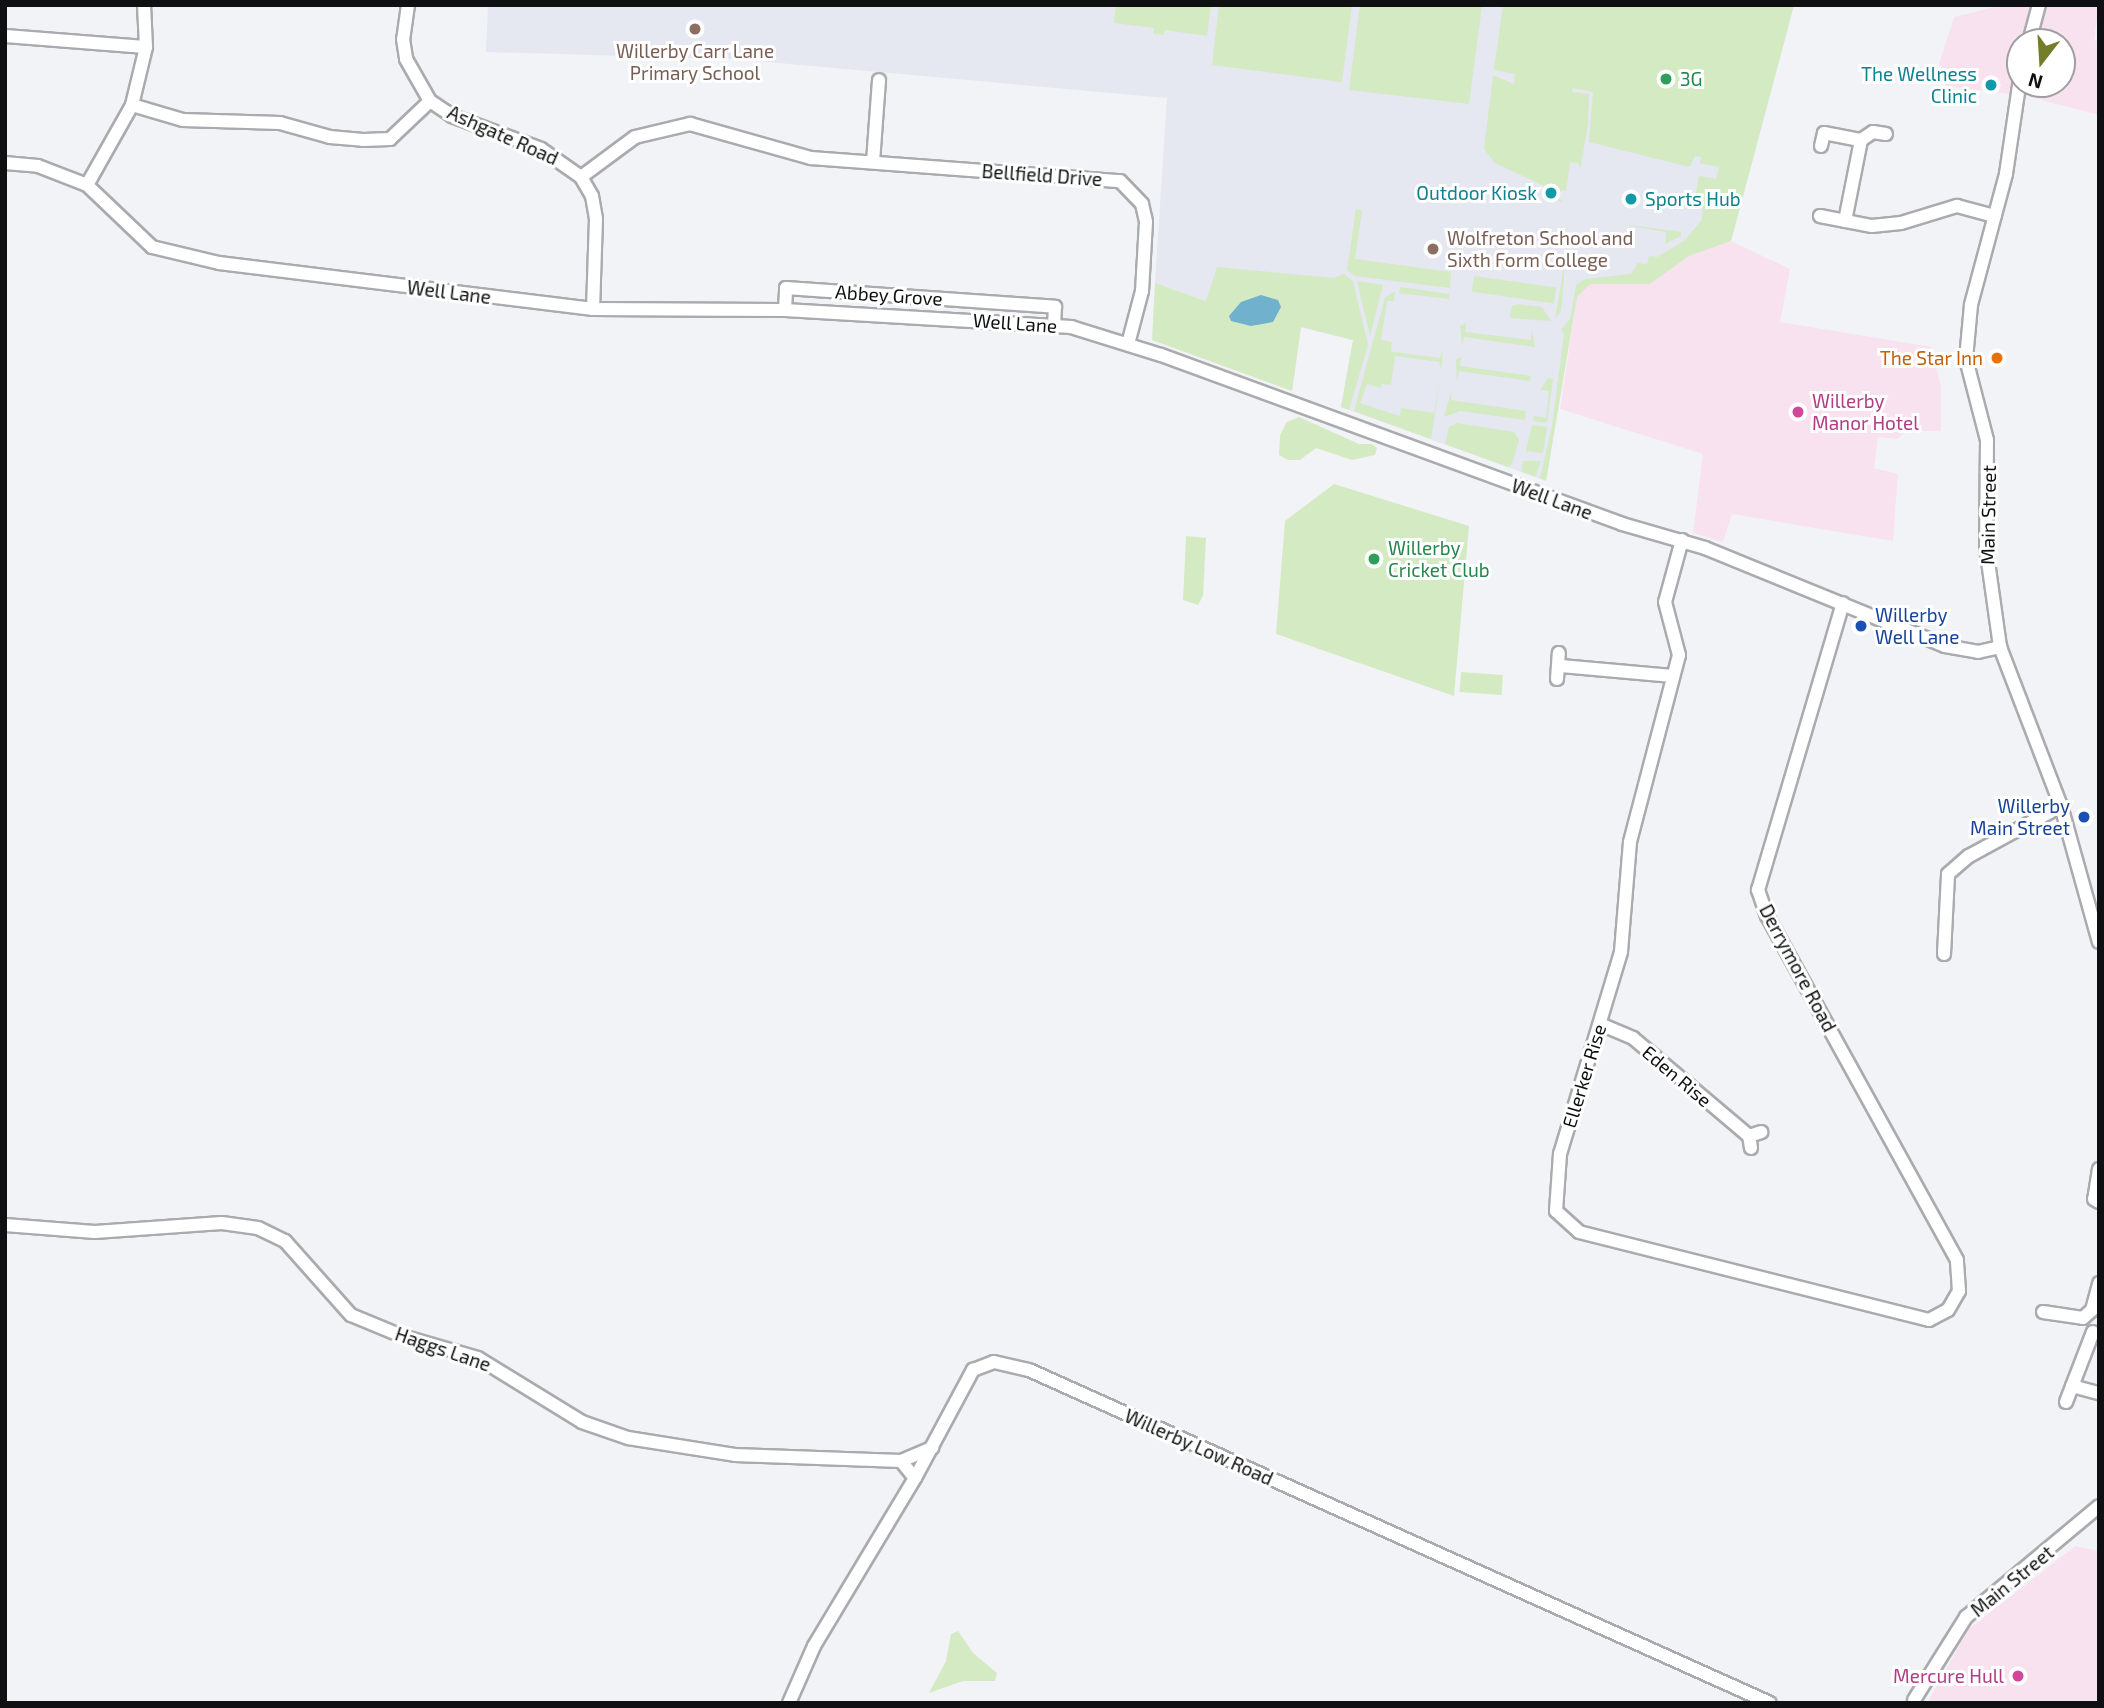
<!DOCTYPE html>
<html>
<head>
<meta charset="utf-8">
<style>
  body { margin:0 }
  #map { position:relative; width:2104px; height:1708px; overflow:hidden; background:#f2f3f7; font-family:"Exo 2",sans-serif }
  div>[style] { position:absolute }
  .commercial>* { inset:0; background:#f9e2ef }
  .built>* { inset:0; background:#e5e7f1 }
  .green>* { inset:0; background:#d4eac3; transform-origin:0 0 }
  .water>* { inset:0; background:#70b1ce }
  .roads { filter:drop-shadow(2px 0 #aaabae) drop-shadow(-2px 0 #aaabae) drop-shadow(0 2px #aaabae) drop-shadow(0 -2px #aaabae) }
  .minor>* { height:12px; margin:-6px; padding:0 6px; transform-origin:6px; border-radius:6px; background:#fff }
  .dots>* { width:19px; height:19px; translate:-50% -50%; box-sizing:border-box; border:4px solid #fff; border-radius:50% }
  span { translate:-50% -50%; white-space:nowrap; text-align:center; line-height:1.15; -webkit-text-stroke:6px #fff; paint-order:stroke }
  .education-label { font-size:19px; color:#785e54 }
  .left { translate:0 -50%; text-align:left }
  .culture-label { font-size:19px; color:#0d838f }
  .right { translate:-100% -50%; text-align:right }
  .leisure-label { font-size:19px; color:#27864d }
  .street-label { font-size:19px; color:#0f1011 }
  .food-label { font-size:19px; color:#c56008 }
  .hotel-label { font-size:19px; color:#b23c85 }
  .transit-label { font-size:19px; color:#164399 }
  .frame { position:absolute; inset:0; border:7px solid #0f1011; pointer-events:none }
  .north { position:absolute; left:2006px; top:28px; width:70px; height:70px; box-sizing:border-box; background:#fff; border:2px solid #9f9fa0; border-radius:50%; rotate:197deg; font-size:19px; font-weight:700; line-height:28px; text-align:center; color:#0f1011 }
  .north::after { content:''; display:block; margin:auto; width:24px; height:32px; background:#747e29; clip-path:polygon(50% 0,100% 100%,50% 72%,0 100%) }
</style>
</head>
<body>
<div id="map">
  <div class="commercial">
    <i style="clip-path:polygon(evenodd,2002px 5px,2099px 5px,2094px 40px,2099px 42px,2099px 115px,2026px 96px,1945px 86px,1947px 73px,1939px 64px,1954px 17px,2002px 5px,2020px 42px,2062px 42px,2062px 84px,2020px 84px,2020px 42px)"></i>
    <i style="clip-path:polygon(1731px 241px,1790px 269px,1780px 322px,1931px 347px,1941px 386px,1941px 431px,1906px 431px,1898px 439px,1878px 437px,1874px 468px,1898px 474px,1893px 541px,1732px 514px,1723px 542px,1693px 533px,1703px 454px,1560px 409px,1577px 297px,1590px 284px,1650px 284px,1689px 256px)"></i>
    <i style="clip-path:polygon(2075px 1546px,2099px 1551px,2099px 1703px,1927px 1703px,1969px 1629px)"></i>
  </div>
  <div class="built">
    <i style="clip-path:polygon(488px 5px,1794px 5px,1731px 241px,1689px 256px,1650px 284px,1590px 284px,1577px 297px,1546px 481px,1341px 407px,1353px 340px,1301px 327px,1292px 391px,1206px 301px,1155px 283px,1167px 98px,733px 59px,486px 52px)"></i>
  </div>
  <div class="green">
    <i style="clip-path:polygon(1116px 5px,1211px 5px,1207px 36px,1165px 30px,1164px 35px,1153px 34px,1154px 28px,1114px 23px)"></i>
    <i style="clip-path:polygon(1219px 5px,1352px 5px,1342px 82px,1212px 65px)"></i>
    <i style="clip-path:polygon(1360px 5px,1482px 5px,1469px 104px,1349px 90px)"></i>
    <i style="clip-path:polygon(1503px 5px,1794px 5px,1731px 241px,1689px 256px,1650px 284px,1590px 284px,1577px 297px,1546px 481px,1540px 478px,1552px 426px,1564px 335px,1561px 329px,1570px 319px,1576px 285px,1585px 279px,1631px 274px,1638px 263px,1647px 264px,1649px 256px,1657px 257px,1684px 241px,1701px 221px,1704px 202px,1696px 192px,1699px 176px,1716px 179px,1719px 167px,1700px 163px,1701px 157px,1695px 156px,1690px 167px,1589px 142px,1593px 92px,1573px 88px,1572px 92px,1589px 94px,1588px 125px,1580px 170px,1578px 163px,1570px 162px,1566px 191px,1561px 190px,1559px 199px,1564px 202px,1559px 201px,1551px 189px,1495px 163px,1484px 149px,1493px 75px,1514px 84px,1515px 74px,1494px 70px)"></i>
    <i style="clip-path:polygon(1356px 209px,1362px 210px,1355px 259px,1451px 272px,1450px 288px,1355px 276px,1347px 270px)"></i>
    <i style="clip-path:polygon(1614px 223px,1681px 232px,1681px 236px,1665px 244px,1666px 232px)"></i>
    <i style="clip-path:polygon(1567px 242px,1561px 311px,1555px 319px,1562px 278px)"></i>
    <i style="clip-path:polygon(1217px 267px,1333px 278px,1344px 274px,1353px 281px,1368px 345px,1349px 410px,1341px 407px,1353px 340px,1301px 327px,1292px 391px,1152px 340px,1155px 283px,1206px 301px)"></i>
    <i style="left:1474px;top:276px;width:83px;height:16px;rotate:8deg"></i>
    <i style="clip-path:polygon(1357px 281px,1383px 285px,1370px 336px)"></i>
    <i style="clip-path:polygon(1400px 287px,1449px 294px,1449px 299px,1399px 293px)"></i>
    <i style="clip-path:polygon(1395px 291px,1394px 301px,1387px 301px,1381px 340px,1392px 342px,1391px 351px,1395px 352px,1440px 358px,1443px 349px,1441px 370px,1439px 362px,1395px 356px,1391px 385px,1382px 384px,1381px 388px,1367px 384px,1360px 403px,1396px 415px,1400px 416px,1401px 408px,1434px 413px,1440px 382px,1431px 439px,1354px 411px,1385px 298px)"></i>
    <i style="clip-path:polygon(1518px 304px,1542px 307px,1551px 321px,1510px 318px,1512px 306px)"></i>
    <i style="clip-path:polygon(1466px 323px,1465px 332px,1474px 333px,1531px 340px,1532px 331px,1535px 347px,1464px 337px,1462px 346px,1460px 326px)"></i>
    <i style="clip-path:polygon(1461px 357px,1460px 366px,1531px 376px,1530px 381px,1459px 371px,1457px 381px,1456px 360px)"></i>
    <i style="clip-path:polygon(1548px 378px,1553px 379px,1547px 423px,1533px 421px,1534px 416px,1546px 418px,1549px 391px,1540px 390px)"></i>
    <i style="clip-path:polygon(1451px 392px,1451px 400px,1526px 411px,1525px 420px,1460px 411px,1444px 417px)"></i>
    <i style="clip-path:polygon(1299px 417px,1359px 444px,1372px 444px,1377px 448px,1375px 455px,1352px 460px,1316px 448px,1300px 460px,1288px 460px,1279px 455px,1280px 435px,1287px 422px)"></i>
    <i style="clip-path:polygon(1457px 423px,1514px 432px,1519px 440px,1512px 464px,1508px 467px,1445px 444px,1449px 427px)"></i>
    <i style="clip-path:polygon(1532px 425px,1547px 427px,1543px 453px,1526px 451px)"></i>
    <i style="clip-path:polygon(1523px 461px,1541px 461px,1535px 477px,1521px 471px)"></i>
    <i style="clip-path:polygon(1334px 484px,1469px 526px,1454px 696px,1276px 634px,1285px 521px)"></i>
    <i style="clip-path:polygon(1186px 536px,1206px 538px,1203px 596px,1198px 605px,1183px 600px)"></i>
    <i style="left:1461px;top:672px;width:42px;height:20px;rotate:4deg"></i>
    <i style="clip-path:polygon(958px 1631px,973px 1653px,997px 1673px,995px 1681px,963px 1681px,929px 1693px,946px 1661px,951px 1634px)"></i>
  </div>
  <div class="water">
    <i style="clip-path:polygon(1261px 295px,1278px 300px,1281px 307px,1273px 322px,1251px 326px,1231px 321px,1229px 316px,1241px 302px)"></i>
  </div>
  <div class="roads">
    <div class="minor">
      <i style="left:408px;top:5px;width:34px;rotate:98deg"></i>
      <i style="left:403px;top:39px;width:20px;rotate:81deg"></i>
      <i style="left:406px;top:59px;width:48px;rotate:60.3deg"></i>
      <i style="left:430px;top:101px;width:27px;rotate:34deg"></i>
      <i style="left:452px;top:116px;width:95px;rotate:20.3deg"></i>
      <i style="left:541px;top:149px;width:49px;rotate:35deg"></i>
      <i style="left:581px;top:177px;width:22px;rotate:60deg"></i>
      <i style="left:592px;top:196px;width:23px;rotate:80deg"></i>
      <i style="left:596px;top:219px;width:90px;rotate:91.9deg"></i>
      <i style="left:5px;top:36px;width:141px;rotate:4.5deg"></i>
      <i style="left:2029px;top:42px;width:38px;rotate:-75deg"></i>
      <i style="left:2020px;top:79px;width:96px;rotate:98.4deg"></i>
      <i style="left:2006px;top:174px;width:136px;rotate:105deg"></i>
      <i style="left:1971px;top:305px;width:54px;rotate:95.3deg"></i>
      <i style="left:1966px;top:359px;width:84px;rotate:75.5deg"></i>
      <i style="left:1987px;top:440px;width:107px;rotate:90.5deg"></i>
      <i style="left:1986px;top:547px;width:101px;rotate:82deg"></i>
      <i style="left:2000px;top:647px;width:170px;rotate:69deg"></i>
      <i style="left:2061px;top:806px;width:141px;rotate:74.4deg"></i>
      <i style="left:132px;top:105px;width:53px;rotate:16.4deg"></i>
      <i style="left:183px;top:120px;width:97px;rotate:1.8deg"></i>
      <i style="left:280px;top:123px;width:52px;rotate:15.6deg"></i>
      <i style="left:330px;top:137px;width:33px;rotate:5deg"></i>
      <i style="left:363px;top:140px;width:27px;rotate:-2deg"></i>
      <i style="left:390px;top:139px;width:55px;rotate:-43.5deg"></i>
      <i style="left:1821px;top:146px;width:13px;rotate:-77deg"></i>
      <i style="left:1824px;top:133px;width:38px;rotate:11deg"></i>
      <i style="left:873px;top:162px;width:82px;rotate:-85.8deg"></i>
      <i style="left:5px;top:163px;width:33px;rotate:5deg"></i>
      <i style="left:38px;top:166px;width:53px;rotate:21.2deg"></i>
      <i style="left:87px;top:185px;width:90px;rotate:43.6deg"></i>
      <i style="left:152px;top:247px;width:69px;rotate:13.4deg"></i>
      <i style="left:219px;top:263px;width:377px;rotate:7deg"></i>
      <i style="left:593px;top:309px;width:192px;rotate:0.3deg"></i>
      <i style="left:785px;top:310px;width:287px;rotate:3.4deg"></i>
      <i style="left:1071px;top:327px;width:94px;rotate:17.3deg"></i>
      <i style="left:1161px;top:355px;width:491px;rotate:20.1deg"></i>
      <i style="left:1622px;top:524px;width:86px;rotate:16.1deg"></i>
      <i style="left:1705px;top:548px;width:259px;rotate:22.2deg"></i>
      <i style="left:1945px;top:646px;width:34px;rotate:10deg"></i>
      <i style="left:1978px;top:652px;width:23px;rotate:-13deg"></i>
      <i style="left:581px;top:177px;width:67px;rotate:-36.5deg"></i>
      <i style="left:635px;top:137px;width:57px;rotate:-13.3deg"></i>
      <i style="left:690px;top:124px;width:126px;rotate:15.7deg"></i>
      <i style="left:811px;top:158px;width:310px;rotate:4.3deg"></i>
      <i style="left:1120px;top:181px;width:32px;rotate:46deg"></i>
      <i style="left:1142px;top:204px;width:18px;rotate:77deg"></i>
      <i style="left:1146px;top:222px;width:69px;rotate:93.3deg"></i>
      <i style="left:1142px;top:291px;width:55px;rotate:104.8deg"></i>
      <i style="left:87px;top:185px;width:92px;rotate:-60.6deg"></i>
      <i style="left:132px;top:105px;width:60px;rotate:-76.4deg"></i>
      <i style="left:146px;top:47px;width:42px;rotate:-92.7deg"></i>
      <i style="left:1820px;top:216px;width:53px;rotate:10.9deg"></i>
      <i style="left:1872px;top:226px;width:29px;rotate:-6deg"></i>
      <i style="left:1901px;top:223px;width:59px;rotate:-16.9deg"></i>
      <i style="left:1957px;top:206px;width:39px;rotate:15deg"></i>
      <i style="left:1845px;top:221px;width:83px;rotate:-78.8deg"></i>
      <i style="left:1861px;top:140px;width:14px;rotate:-34deg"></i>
      <i style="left:1873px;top:132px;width:13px;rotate:9deg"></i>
      <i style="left:785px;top:310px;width:22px;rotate:-87deg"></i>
      <i style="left:786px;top:288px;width:270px;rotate:4deg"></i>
      <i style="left:1055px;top:307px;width:18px;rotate:93deg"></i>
      <i style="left:1682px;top:540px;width:64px;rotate:105.3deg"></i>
      <i style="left:1665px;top:602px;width:55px;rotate:75.2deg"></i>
      <i style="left:1679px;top:655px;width:193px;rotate:104.7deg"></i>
      <i style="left:1630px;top:842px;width:110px;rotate:94.7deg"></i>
      <i style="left:1621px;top:952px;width:211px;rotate:106.8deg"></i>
      <i style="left:1560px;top:1154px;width:57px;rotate:94deg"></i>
      <i style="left:1556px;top:1211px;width:31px;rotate:42deg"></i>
      <i style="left:1579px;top:1232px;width:361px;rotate:14.1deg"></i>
      <i style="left:1929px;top:1320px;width:21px;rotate:-28deg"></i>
      <i style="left:1948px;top:1310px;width:22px;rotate:-60deg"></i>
      <i style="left:1959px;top:1291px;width:31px;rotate:-94deg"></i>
      <i style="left:1957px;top:1260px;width:393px;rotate:-118.9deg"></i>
      <i style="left:1767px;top:916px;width:28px;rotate:-109deg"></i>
      <i style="left:1758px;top:890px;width:299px;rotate:-73.5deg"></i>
      <i style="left:1561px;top:666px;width:112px;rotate:5.1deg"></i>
      <i style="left:1557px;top:679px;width:26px;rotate:-86deg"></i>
      <i style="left:1944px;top:954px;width:80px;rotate:-87.1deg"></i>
      <i style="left:1948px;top:874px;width:28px;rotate:-41deg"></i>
      <i style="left:1969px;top:856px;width:105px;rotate:-28.5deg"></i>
      <i style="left:1600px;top:1024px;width:36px;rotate:23deg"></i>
      <i style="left:1633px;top:1038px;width:152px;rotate:40.2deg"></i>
      <i style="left:1751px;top:1148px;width:12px;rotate:-99deg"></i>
      <i style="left:1749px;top:1136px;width:13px;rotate:-18deg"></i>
      <i style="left:2099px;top:1169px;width:30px;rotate:99deg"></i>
      <i style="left:2094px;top:1199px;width:6px;rotate:31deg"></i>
      <i style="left:5px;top:1225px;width:90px;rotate:4.4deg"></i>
      <i style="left:95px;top:1232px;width:127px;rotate:-4.1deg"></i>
      <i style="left:222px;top:1223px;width:36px;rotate:8deg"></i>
      <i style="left:258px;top:1228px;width:30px;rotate:26deg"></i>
      <i style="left:285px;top:1241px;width:99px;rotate:48.3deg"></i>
      <i style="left:351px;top:1315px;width:55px;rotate:22.4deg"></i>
      <i style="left:402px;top:1336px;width:79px;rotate:16.1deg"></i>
      <i style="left:478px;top:1358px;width:122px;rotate:31.6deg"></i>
      <i style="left:582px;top:1422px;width:49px;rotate:19.2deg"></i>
      <i style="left:628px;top:1438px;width:108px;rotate:9deg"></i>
      <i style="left:735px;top:1455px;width:166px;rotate:2.1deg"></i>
      <i style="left:901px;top:1461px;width:22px;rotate:51deg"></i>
      <i style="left:2043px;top:1312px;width:40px;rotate:8.5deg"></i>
      <i style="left:2083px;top:1318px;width:12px;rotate:-42deg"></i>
      <i style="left:2092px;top:1310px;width:28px;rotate:-75deg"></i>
      <i style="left:2072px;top:1386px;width:28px;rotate:15deg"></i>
      <i style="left:2066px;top:1402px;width:75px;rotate:-68.9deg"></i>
      <i style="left:901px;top:1461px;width:34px;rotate:-23deg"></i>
      <i style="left:1914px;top:1700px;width:98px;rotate:-57.9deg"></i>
      <i style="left:1966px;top:1617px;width:173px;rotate:-39.8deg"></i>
      <i style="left:789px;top:1703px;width:62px;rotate:-66.3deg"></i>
      <i style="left:814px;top:1646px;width:196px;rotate:-59deg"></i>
      <i style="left:915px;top:1478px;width:123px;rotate:-61.8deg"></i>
      <i style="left:973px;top:1370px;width:22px;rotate:-21deg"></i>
      <i style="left:994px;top:1362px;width:36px;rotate:13deg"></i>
      <i style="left:1029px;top:1370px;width:812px;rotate:24.2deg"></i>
    </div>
  </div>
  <div class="dots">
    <i style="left:695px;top:29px;background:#8d6e63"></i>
    <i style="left:1666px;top:79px;background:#2e9e5b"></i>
    <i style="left:1991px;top:85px;background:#0f9aa8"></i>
    <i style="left:1551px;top:193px;background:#0f9aa8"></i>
    <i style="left:1631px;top:199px;background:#0f9aa8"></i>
    <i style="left:1433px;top:249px;background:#8d6e63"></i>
    <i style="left:1997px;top:358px;background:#e8710a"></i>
    <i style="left:1798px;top:412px;background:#d1479c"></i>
    <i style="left:1374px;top:559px;background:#2e9e5b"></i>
    <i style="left:1861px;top:626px;background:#1a4fb4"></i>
    <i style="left:2084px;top:817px;background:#1a4fb4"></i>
    <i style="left:2018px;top:1676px;background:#d1479c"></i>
  </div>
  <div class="education-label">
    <span style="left:695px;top:62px">Willerby Carr Lane<br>Primary School</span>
    <span class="left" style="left:1447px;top:249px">Wolfreton School and<br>Sixth Form College</span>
  </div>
  <div class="culture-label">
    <span class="right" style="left:1977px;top:85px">The Wellness<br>Clinic</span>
    <span class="right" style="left:1537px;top:193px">Outdoor Kiosk</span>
    <span class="left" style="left:1645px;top:199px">Sports Hub</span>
  </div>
  <div class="leisure-label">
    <span class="left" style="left:1680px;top:79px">3G</span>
    <span class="left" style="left:1388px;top:559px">Willerby<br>Cricket Club</span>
  </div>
  <div class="street-label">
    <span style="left:503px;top:135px;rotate:24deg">Ashgate Road</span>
    <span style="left:1042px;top:175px;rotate:4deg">Bellfield Drive</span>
    <span style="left:449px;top:292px;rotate:7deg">Well Lane</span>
    <span style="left:889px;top:295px;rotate:4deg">Abbey Grove</span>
    <span style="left:1015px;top:323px;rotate:4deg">Well Lane</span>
    <span style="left:1552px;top:499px;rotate:20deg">Well Lane</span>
    <span style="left:1988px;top:515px;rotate:-89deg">Main Street</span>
    <span style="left:1798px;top:968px;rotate:62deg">Derrymore Road</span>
    <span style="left:1584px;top:1076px;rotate:-73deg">Ellerker Rise</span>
    <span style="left:1677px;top:1076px;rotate:40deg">Eden Rise</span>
    <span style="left:443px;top:1349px;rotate:19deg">Haggs Lane</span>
    <span style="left:1199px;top:1447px;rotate:24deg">Willerby Low Road</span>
    <span style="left:2012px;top:1581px;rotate:-39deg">Main Street</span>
  </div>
  <div class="food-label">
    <span class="right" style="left:1983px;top:358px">The Star Inn</span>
  </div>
  <div class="hotel-label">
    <span class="left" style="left:1812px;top:412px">Willerby<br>Manor Hotel</span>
    <span class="right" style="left:2004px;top:1676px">Mercure Hull</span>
  </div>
  <div class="transit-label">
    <span class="left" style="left:1875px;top:626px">Willerby<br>Well Lane</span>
    <span class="right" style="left:2070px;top:817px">Willerby<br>Main Street</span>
  </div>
  <div class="frame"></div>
  <div class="north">N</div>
</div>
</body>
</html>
